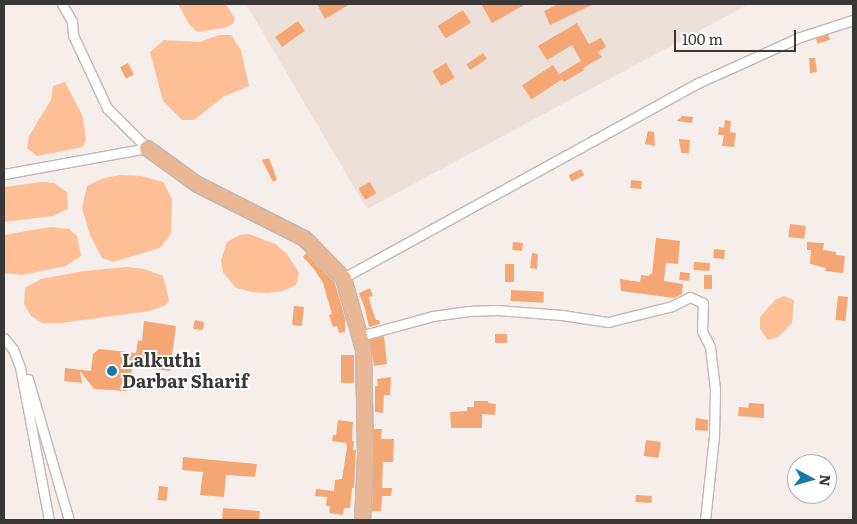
<!DOCTYPE html>
<html>
<head>
<meta charset="utf-8">
<style>
  body { margin:0 }
  #map { position:relative; width:857px; height:524px; overflow:hidden; background:#f5eeea; font-family:Literata,serif }
  div>[style] { position:absolute }
  .built>* { inset:0; background:#ede0d8 }
  .water>* { inset:0; background:#febe96 }
  .building>* { inset:0; background:#f4a774; transform-origin:0 0 }
  .roads { filter:drop-shadow(1px 0 #bfb8b4) drop-shadow(-1px 0 #bfb8b4) drop-shadow(0 1px #bfb8b4) drop-shadow(0 -1px #bfb8b4) }
  .street>* { height:9px; margin:-4.5px; padding:0 4.5px; transform-origin:4.5px; border-radius:4.5px; background:#fff }
  .primary>* { height:15px; margin:-7.5px; padding:0 7.5px; transform-origin:7.5px; border-radius:7.5px; background:#eab794 }
  .dots>* { width:14px; height:14px; translate:-50% -50%; box-sizing:border-box; border:2px solid #fff; border-radius:50% }
  span { translate:-50% -50%; white-space:nowrap; text-align:center; line-height:1.15; -webkit-text-stroke:4px #fff; paint-order:stroke }
  .poi-label { font-size:18px; color:#3a3836; font-weight:700 }
  .left { translate:0 -50%; text-align:left }
  .frame { position:absolute; inset:0; border:5px solid #3a3836; pointer-events:none }
  .north { position:absolute; left:787px; top:454px; width:50px; height:50px; box-sizing:border-box; background:#fff; border:1px solid #b0afaf; border-radius:50%; rotate:96deg; font-size:14px; font-weight:700; line-height:20px; text-align:center; color:#3a3836 }
  .north::after { content:''; display:block; margin:auto; width:18px; height:22px; background:#157aa5; clip-path:polygon(50% 0,100% 100%,50% 72%,0 100%) }
  .scale { position:absolute; left:674px; top:30px; width:122px; height:22px; box-sizing:border-box; border:2px solid #3a3836; border-top:0; padding-left:6px; font-size:15px; line-height:18px; white-space:nowrap; color:#3a3836; -webkit-text-stroke:4px #fff; paint-order:stroke }
</style>
</head>
<body>
<div id="map">
  <div class="built">
    <i style="clip-path:polygon(246px 4px,749px 4px,367px 209px)"></i>
  </div>
  <div class="water">
    <i style="clip-path:polygon(178px 4px,226px 4px,235px 19px,233px 24px,224px 28px,197px 32px,189px 24px)"></i>
    <i style="clip-path:polygon(219px 35px,231px 35px,241px 50px,249px 86px,223px 97px,194px 120px,182px 120px,163px 101px,150px 52px,164px 40px,200px 42px)"></i>
    <i style="clip-path:polygon(65px 82px,83px 117px,86px 140px,83px 147px,37px 156px,27px 148px,29px 136px,51px 100px,53px 86px)"></i>
    <i style="clip-path:polygon(121px 175px,141px 176px,163px 182px,172px 199px,171px 234px,160px 248px,113px 262px,102px 258px,90px 235px,82px 208px,87px 186px,104px 178px)"></i>
    <i style="clip-path:polygon(42px 182px,54px 183px,67px 192px,68px 209px,53px 216px,4px 222px,4px 187px)"></i>
    <i style="clip-path:polygon(50px 227px,69px 229px,77px 236px,81px 256px,66px 266px,22px 275px,4px 273px,4px 235px)"></i>
    <i style="clip-path:polygon(249px 234px,275px 244px,287px 254px,299px 273px,296px 285px,283px 291px,267px 293px,252px 292px,236px 288px,223px 272px,221px 260px,227px 242px,240px 235px)"></i>
    <i style="clip-path:polygon(128px 267px,144px 269px,163px 276px,169px 300px,166px 305px,150px 311px,61px 323px,42px 323px,31px 316px,24px 304px,25px 288px,41px 279px,84px 271px)"></i>
    <i style="clip-path:polygon(784px 296px,794px 300px,792px 323px,778px 337px,768px 340px,760px 329px,760px 317px,775px 300px)"></i>
  </div>
  <div class="building">
    <i style="clip-path:polygon(317px 4px,350px 4px,325px 19px)"></i>
    <i style="clip-path:polygon(481px 4px,526px 4px,492px 23px)"></i>
    <i style="clip-path:polygon(558px 4px,594px 4px,550px 25px,544px 11px)"></i>
    <i style="left:463px;top:10px;width:15px;height:30px;rotate:58deg"></i>
    <i style="left:298px;top:21px;width:12px;height:28px;rotate:55deg"></i>
    <i style="clip-path:polygon(577px 23px,589px 44px,601px 38px,606px 47px,598px 52px,602px 57px,583px 68px,584px 70px,564px 82px,559px 74px,581px 61px,572px 45px,547px 60px,538px 46px)"></i>
    <i style="left:828px;top:34px;width:6px;height:13px;rotate:72deg"></i>
    <i style="left:483px;top:53px;width:7px;height:20px;rotate:56deg"></i>
    <i style="clip-path:polygon(809px 58px,815px 58px,817px 72px,810px 73px)"></i>
    <i style="left:128px;top:63px;width:13px;height:9px;rotate:63deg"></i>
    <i style="left:446px;top:63px;width:17px;height:16px;rotate:59deg"></i>
    <i style="left:553px;top:65px;width:17px;height:37px;rotate:57deg"></i>
    <i style="clip-path:polygon(682px 116px,693px 117px,692px 123px,677px 121px)"></i>
    <i style="clip-path:polygon(725px 120px,731px 121px,730px 132px,736px 133px,734px 147px,722px 146px,724px 135px,718px 135px,719px 127px,724px 128px)"></i>
    <i style="clip-path:polygon(648px 131px,654px 132px,655px 146px,645px 144px)"></i>
    <i style="clip-path:polygon(679px 139px,690px 140px,689px 153px,681px 153px)"></i>
    <i style="clip-path:polygon(269px 158px,277px 180px,273px 182px,262px 160px)"></i>
    <i style="left:581px;top:169px;width:7px;height:14px;rotate:63deg"></i>
    <i style="left:631px;top:180px;width:11px;height:8px;rotate:5deg"></i>
    <i style="left:370px;top:182px;width:13px;height:13px;rotate:61deg"></i>
    <i style="left:790px;top:224px;width:16px;height:13px;rotate:7deg"></i>
    <i style="clip-path:polygon(656px 238px,680px 241px,678px 264px,666px 263px,664px 281px,683px 284px,682px 294px,674px 298px,621px 291px,620px 279px,640px 282px,641px 275px,649px 276px,650px 274px,652px 274px)"></i>
    <i style="left:513px;top:242px;width:10px;height:8px;rotate:6deg"></i>
    <i style="clip-path:polygon(807px 242px,824px 243px,823px 250px,836px 252px,836px 255px,845px 256px,843px 273px,825px 271px,826px 268px,810px 264px,811px 250px,807px 250px)"></i>
    <i style="left:714px;top:249px;width:11px;height:9px;rotate:5deg"></i>
    <i style="clip-path:polygon(306px 253px,335px 283px,345px 318px,345px 332px,339px 333px,337px 326px,333px 327px,329px 315px,332px 314px,323px 283px,314px 269px,303px 257px)"></i>
    <i style="clip-path:polygon(532px 253px,538px 254px,537px 269px,530px 268px)"></i>
    <i style="left:694px;top:262px;width:16px;height:8px;rotate:4deg"></i>
    <i style="left:505px;top:264px;width:9px;height:18px"></i>
    <i style="left:680px;top:272px;width:10px;height:8px;rotate:6deg"></i>
    <i style="left:704px;top:275px;width:8px;height:14px"></i>
    <i style="clip-path:polygon(370px 288px,373px 296px,369px 297px,371px 306px,376px 320px,379px 320px,380px 324px,369px 327px,365px 309px,359px 293px)"></i>
    <i style="left:511px;top:290px;width:33px;height:11px;rotate:3deg"></i>
    <i style="left:838px;top:296px;width:10px;height:24px;rotate:6deg"></i>
    <i style="left:294px;top:306px;width:10px;height:19px;rotate:6deg"></i>
    <i style="clip-path:polygon(195px 320px,204px 322px,203px 330px,193px 329px)"></i>
    <i style="clip-path:polygon(144px 321px,176px 326px,170px 371px,132px 366px,130px 388px,126px 391px,94px 389px,80px 371px,82px 383px,64px 381px,65px 368px,91px 371px,93px 354px,99px 349px,136px 353px,138px 340px,142px 341px)"></i>
    <i style="left:507px;top:334px;width:9px;height:12px;rotate:90deg"></i>
    <i style="clip-path:polygon(384px 336px,387px 364px,374px 366px,370px 340px)"></i>
    <i style="left:354px;top:355px;width:28px;height:13px;rotate:90deg"></i>
    <i style="clip-path:polygon(391px 377px,390px 395px,384px 395px,383px 413px,375px 412px,375px 386px,378px 386px,377px 379px)"></i>
    <i style="clip-path:polygon(474px 401px,488px 401px,488px 403px,496px 404px,495px 415px,482px 414px,482px 428px,451px 428px,450px 412px,467px 411px,467px 407px,474px 407px)"></i>
    <i style="clip-path:polygon(749px 403px,764px 404px,764px 418px,738px 416px,739px 407px,748px 408px)"></i>
    <i style="clip-path:polygon(696px 418px,708px 420px,708px 431px,695px 430px)"></i>
    <i style="clip-path:polygon(338px 420px,353px 422px,352px 441px,354px 441px,353px 450px,356px 450px,354px 488px,352px 488px,350px 508px,344px 508px,343px 515px,329px 513px,330px 506px,326px 506px,327px 497px,315px 496px,316px 489px,334px 491px,335px 480px,342px 479px,347px 448px,346px 443px,332px 441px,333px 435px,336px 435px)"></i>
    <i style="clip-path:polygon(374px 429px,382px 429px,381px 439px,394px 439px,393px 462px,383px 462px,382px 488px,392px 488px,391px 496px,382px 496px,381px 511px,372px 511px)"></i>
    <i style="left:646px;top:440px;width:15px;height:16px;rotate:8deg"></i>
    <i style="clip-path:polygon(183px 457px,257px 464px,255px 477px,226px 475px,224px 497px,200px 495px,203px 472px,182px 470px)"></i>
    <i style="left:159px;top:486px;width:9px;height:14px;rotate:6deg"></i>
    <i style="left:636px;top:495px;width:16px;height:7px;rotate:4deg"></i>
    <i style="clip-path:polygon(223px 508px,260px 511px,259px 520px,222px 520px)"></i>
  </div>
  <div class="roads">
    <div class="street">
      <i style="left:62px;top:4px;width:20px;rotate:60deg"></i>
      <i style="left:72px;top:21px;width:14px;rotate:86deg"></i>
      <i style="left:73px;top:35px;width:81px;rotate:65deg"></i>
      <i style="left:107px;top:108px;width:57px;rotate:45deg"></i>
      <i style="left:4px;top:174px;width:145px;rotate:-10.3deg"></i>
      <i style="left:343px;top:278px;width:405px;rotate:-28.8deg"></i>
      <i style="left:698px;top:83px;width:112px;rotate:-24.3deg"></i>
      <i style="left:800px;top:37px;width:56px;rotate:-17.8deg"></i>
      <i style="left:360px;top:336px;width:76px;rotate:-15.3deg"></i>
      <i style="left:433px;top:316px;width:36px;rotate:-8deg"></i>
      <i style="left:469px;top:311px;width:28px;rotate:-2deg"></i>
      <i style="left:497px;top:310px;width:65px;rotate:4.4deg"></i>
      <i style="left:562px;top:315px;width:47px;rotate:8.7deg"></i>
      <i style="left:608px;top:322px;width:66px;rotate:-14deg"></i>
      <i style="left:672px;top:306px;width:20px;rotate:-27deg"></i>
      <i style="left:690px;top:297px;width:14px;rotate:25deg"></i>
      <i style="left:703px;top:303px;width:28px;rotate:92deg"></i>
      <i style="left:702px;top:331px;width:18px;rotate:63deg"></i>
      <i style="left:710px;top:347px;width:42px;rotate:83.2deg"></i>
      <i style="left:715px;top:389px;width:47px;rotate:91.2deg"></i>
      <i style="left:714px;top:436px;width:84px;rotate:96.1deg"></i>
      <i style="left:4px;top:338px;width:14px;rotate:51deg"></i>
      <i style="left:13px;top:349px;width:19px;rotate:69deg"></i>
      <i style="left:20px;top:367px;width:156px;rotate:79.3deg"></i>
      <i style="left:28px;top:379px;width:147px;rotate:73.8deg"></i>
    </div>
    <div class="primary">
      <i style="left:147px;top:148px;width:62px;rotate:35.8deg"></i>
      <i style="left:197px;top:184px;width:120px;rotate:26.8deg"></i>
      <i style="left:304px;top:238px;width:56px;rotate:45.7deg"></i>
      <i style="left:343px;top:278px;width:74px;rotate:74.3deg"></i>
      <i style="left:363px;top:349px;width:106px;rotate:88.9deg"></i>
      <i style="left:365px;top:455px;width:65px;rotate:92.6deg"></i>
    </div>
  </div>
  <div class="dots">
    <i style="left:112px;top:371px;background:#157aa5"></i>
  </div>
  <div class="poi-label">
    <span class="left" style="left:122px;top:371px">Lalkuthi<br>Darbar Sharif</span>
  </div>
  <div class="frame"></div>
  <div class="north">N</div>
  <div class="scale">100 m</div>
</div>
</body>
</html>
